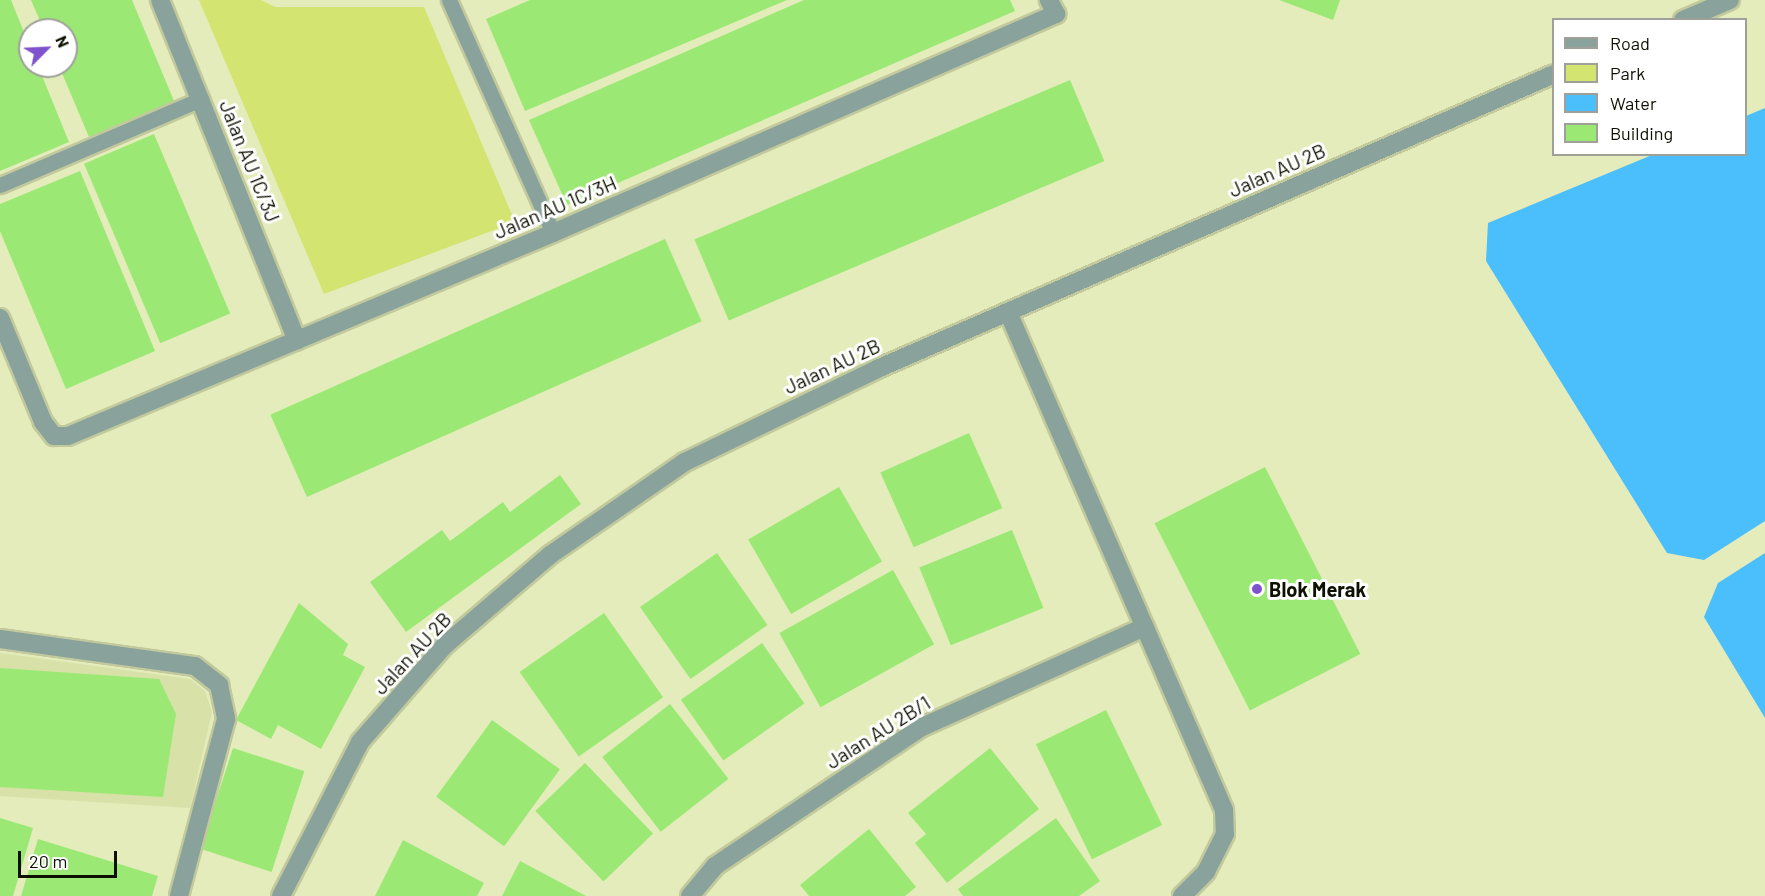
<!DOCTYPE html>
<html>
<head>
<meta charset="utf-8">
<style>
  body { margin:0 }
  #map { position:relative; width:1765px; height:896px; overflow:hidden; background:#e3ecba; font-family:Barlow,sans-serif }
  div>[style] { position:absolute }
  .built>* { inset:0; background:#d7e1a8 }
  .green>* { inset:0; background:#d3e470 }
  .water>* { inset:0; background:#4bbefc }
  .building>* { inset:0; background:#9be974; transform-origin:0 0 }
  .roads { filter:drop-shadow(2px 0 #c1c99d) drop-shadow(-2px 0 #c1c99d) drop-shadow(0 2px #c1c99d) drop-shadow(0 -2px #c1c99d) }
  .service>* { height:15px; margin:-7.5px; padding:0 7.5px; transform-origin:7.5px; border-radius:7.5px; background:#89a29b }
  .minor>* { height:18px; margin:-9px; padding:0 9px; transform-origin:9px; border-radius:9px; background:#89a29b }
  .tertiary>* { height:18px; margin:-9px; padding:0 9px; transform-origin:9px; border-radius:9px; background:#89a29b }
  .dots>* { width:16px; height:16px; translate:-50% -50%; box-sizing:border-box; border:3px solid #fff; border-radius:50% }
  span { translate:-50% -50%; white-space:nowrap; text-align:center; line-height:1.15; -webkit-text-stroke:6px #fff; paint-order:stroke }
  .street-label { font-size:20px; color:#0e1102 }
  .poi-label { font-size:20px; color:#0e1102; font-weight:700 }
  .left { translate:0 -50%; text-align:left }
  .legend { position:absolute; left:1552px; top:18px; width:195px; height:138px; box-sizing:border-box; background:#fff; border:2px solid #9fa09a; margin:0; padding:8px 10px; list-style:none; font-size:18px; color:#0e1102 }
  .legend li { display:flex; align-items:center; gap:12px; height:30px }
  .legend b { width:30px; border:2px solid #9fa09a }
  .north { position:absolute; left:18px; top:18px; width:60px; height:60px; box-sizing:border-box; background:#fff; border:2px solid #9fa09a; border-radius:50%; rotate:66deg; font-size:16px; font-weight:700; line-height:24px; text-align:center; color:#0e1102 }
  .north::after { content:''; display:block; margin:auto; width:21px; height:27px; background:#7e53cc; clip-path:polygon(50% 0,100% 100%,50% 72%,0 100%) }
  .scale { position:absolute; left:18px; top:851px; width:99px; height:27px; box-sizing:border-box; border:3px solid #0e1102; border-top:0; padding-left:8px; font-size:18px; line-height:21px; white-space:nowrap; color:#0e1102; -webkit-text-stroke:4px #fff; paint-order:stroke }
</style>
</head>
<body>
<div id="map">
  <div class="built">
    <i style="clip-path:polygon(0 653px,190px 679px,205px 691px,212px 712px,190px 808px,0 796px)"></i>
  </div>
  <div class="green">
    <i style="clip-path:polygon(199px 0,261px 0,275px 7px,424px 7px,515px 222px,324px 294px)"></i>
  </div>
  <div class="water">
    <i style="clip-path:polygon(1765px 108px,1765px 521px,1704px 560px,1667px 553px,1486px 261px,1488px 223px,1652px 155px,1746px 154px,1746px 116px)"></i>
    <i style="clip-path:polygon(1765px 553px,1765px 718px,1704px 617px,1718px 583px)"></i>
  </div>
  <div class="building">
    <i style="clip-path:polygon(0 0,11px 0,30px 47px,30px 66px,38px 66px,69px 142px,0 171px)"></i>
    <i style="clip-path:polygon(31px 0,132px 0,174px 101px,89px 137px,59px 66px,66px 66px,66px 30px,44px 30px)"></i>
    <i style="clip-path:polygon(530px 0,787px 0,525px 111px,486px 19px)"></i>
    <i style="clip-path:polygon(804px 0,1010px 0,1015px 11px,567px 205px,529px 120px)"></i>
    <i style="clip-path:polygon(1279px 0,1340px 0,1333px 20px)"></i>
    <i style="left:1070px;top:80px;width:88px;height:408px;rotate:67deg"></i>
    <i style="left:154px;top:134px;width:195px;height:76px;rotate:67deg"></i>
    <i style="clip-path:polygon(80px 171px,155px 351px,66px 389px,0 231px,0 204px)"></i>
    <i style="left:665px;top:239px;width:90px;height:432px;rotate:66deg"></i>
    <i style="left:969px;top:433px;width:82px;height:97px;rotate:66deg"></i>
    <i style="left:1265px;top:467px;width:210px;height:124px;rotate:63deg"></i>
    <i style="clip-path:polygon(560px 475px,581px 504px,406px 632px,370px 582px,442px 530px,450px 541px,503px 502px,510px 512px)"></i>
    <i style="left:839px;top:487px;width:86px;height:105px;rotate:60deg"></i>
    <i style="left:1012px;top:530px;width:84px;height:100px;rotate:68deg"></i>
    <i style="left:717px;top:553px;width:88px;height:94px;rotate:55deg"></i>
    <i style="left:893px;top:570px;width:85px;height:130px;rotate:61deg"></i>
    <i style="clip-path:polygon(299px 603px,348px 644px,343px 655px,365px 667px,321px 749px,278px 725px,271px 739px,236px 720px)"></i>
    <i style="left:604px;top:613px;width:103px;height:103px;rotate:55deg"></i>
    <i style="left:762px;top:643px;width:74px;height:99px;rotate:55deg"></i>
    <i style="clip-path:polygon(0 668px,159px 679px,176px 714px,163px 797px,0 787px)"></i>
    <i style="left:670px;top:704px;width:95px;height:86px;rotate:52deg"></i>
    <i style="left:1106px;top:710px;width:128px;height:78px;rotate:64deg"></i>
    <i style="left:492px;top:720px;width:84px;height:95px;rotate:36deg"></i>
    <i style="left:233px;top:748px;width:75px;height:106px;rotate:18deg"></i>
    <i style="clip-path:polygon(990px 748px,1039px 809px,947px 883px,915px 843px,926px 834px,908px 813px)"></i>
    <i style="left:585px;top:763px;width:98px;height:69px;rotate:46deg"></i>
    <i style="clip-path:polygon(0 818px,33px 828px,13px 896px,0 896px)"></i>
    <i style="clip-path:polygon(1056px 818px,1100px 881px,1079px 896px,963px 896px,958px 889px)"></i>
    <i style="clip-path:polygon(869px 829px,916px 887px,905px 896px,809px 896px,800px 885px)"></i>
    <i style="clip-path:polygon(38px 839px,158px 876px,152px 896px,21px 896px)"></i>
    <i style="clip-path:polygon(403px 840px,484px 883px,477px 896px,375px 896px)"></i>
    <i style="clip-path:polygon(520px 861px,586px 896px,502px 896px)"></i>
  </div>
  <div class="roads">
    <div class="service">
      <i style="left:449px;top:0;width:255px;rotate:65.9deg"></i>
      <i style="left:0;top:185px;width:219px;rotate:-23.2deg"></i>
    </div>
    <div class="minor">
      <i style="left:160px;top:0;width:367px;rotate:68.1deg"></i>
      <i style="left:1008px;top:312px;width:543px;rotate:66.55deg"></i>
      <i style="left:1224px;top:810px;width:24px;rotate:88deg"></i>
      <i style="left:1225px;top:834px;width:42px;rotate:116.6deg"></i>
      <i style="left:1206px;top:872px;width:34px;rotate:135deg"></i>
      <i style="left:0;top:318px;width:113px;rotate:67.5deg"></i>
      <i style="left:43px;top:422px;width:18px;rotate:52deg"></i>
      <i style="left:54px;top:436px;width:14px"></i>
      <i style="left:68px;top:436px;width:526px;rotate:-22.71deg"></i>
      <i style="left:553px;top:233px;width:549px;rotate:-23.53deg"></i>
      <i style="left:1056px;top:14px;width:16px;rotate:-117deg"></i>
      <i style="left:0;top:639px;width:197px;rotate:7.9deg"></i>
      <i style="left:195px;top:666px;width:31px;rotate:38deg"></i>
      <i style="left:219px;top:685px;width:35px;rotate:78deg"></i>
      <i style="left:226px;top:719px;width:183px;rotate:104.9deg"></i>
      <i style="left:690px;top:896px;width:39px;rotate:-50deg"></i>
      <i style="left:715px;top:866px;width:249px;rotate:-33.9deg"></i>
      <i style="left:922px;top:727px;width:244px;rotate:-24.2deg"></i>
    </div>
    <div class="tertiary">
      <i style="left:1683px;top:20px;width:51px;rotate:-23.1deg"></i>
      <i style="left:281px;top:896px;width:173px;rotate:-62.8deg"></i>
      <i style="left:360px;top:742px;width:129px;rotate:-48.8deg"></i>
      <i style="left:445px;top:645px;width:138px;rotate:-40.6deg"></i>
      <i style="left:550px;top:555px;width:164px;rotate:-34.6deg"></i>
      <i style="left:685px;top:462px;width:213px;rotate:-25.8deg"></i>
      <i style="left:877px;top:369px;width:738px;rotate:-23.54deg"></i>
    </div>
  </div>
  <div class="dots">
    <i style="left:1257px;top:589px;background:#7e53cc"></i>
  </div>
  <div class="street-label">
    <span style="left:250px;top:161px;rotate:68deg">Jalan AU 1C/3J</span>
    <span style="left:1277px;top:170px;rotate:-24deg">Jalan AU 2B</span>
    <span style="left:555px;top:207px;rotate:-23deg">Jalan AU 1C/3H</span>
    <span style="left:832px;top:366px;rotate:-25deg">Jalan AU 2B</span>
    <span style="left:412px;top:653px;rotate:-47deg">Jalan AU 2B</span>
    <span style="left:878px;top:732px;rotate:-32deg">Jalan AU 2B/1</span>
  </div>
  <div class="poi-label">
    <span class="left" style="left:1269px;top:589px">Blok Merak</span>
  </div>
  <ul class="legend">
  <li><b style="height:8px;background:#89a29b"></b>Road</li>
  <li><b style="height:16px;background:#d3e470"></b>Park</li>
  <li><b style="height:16px;background:#4bbefc"></b>Water</li>
  <li><b style="height:16px;background:#9be974"></b>Building</li>
  </ul>
  <div class="north">N</div>
  <div class="scale">20 m</div>
</div>
</body>
</html>
